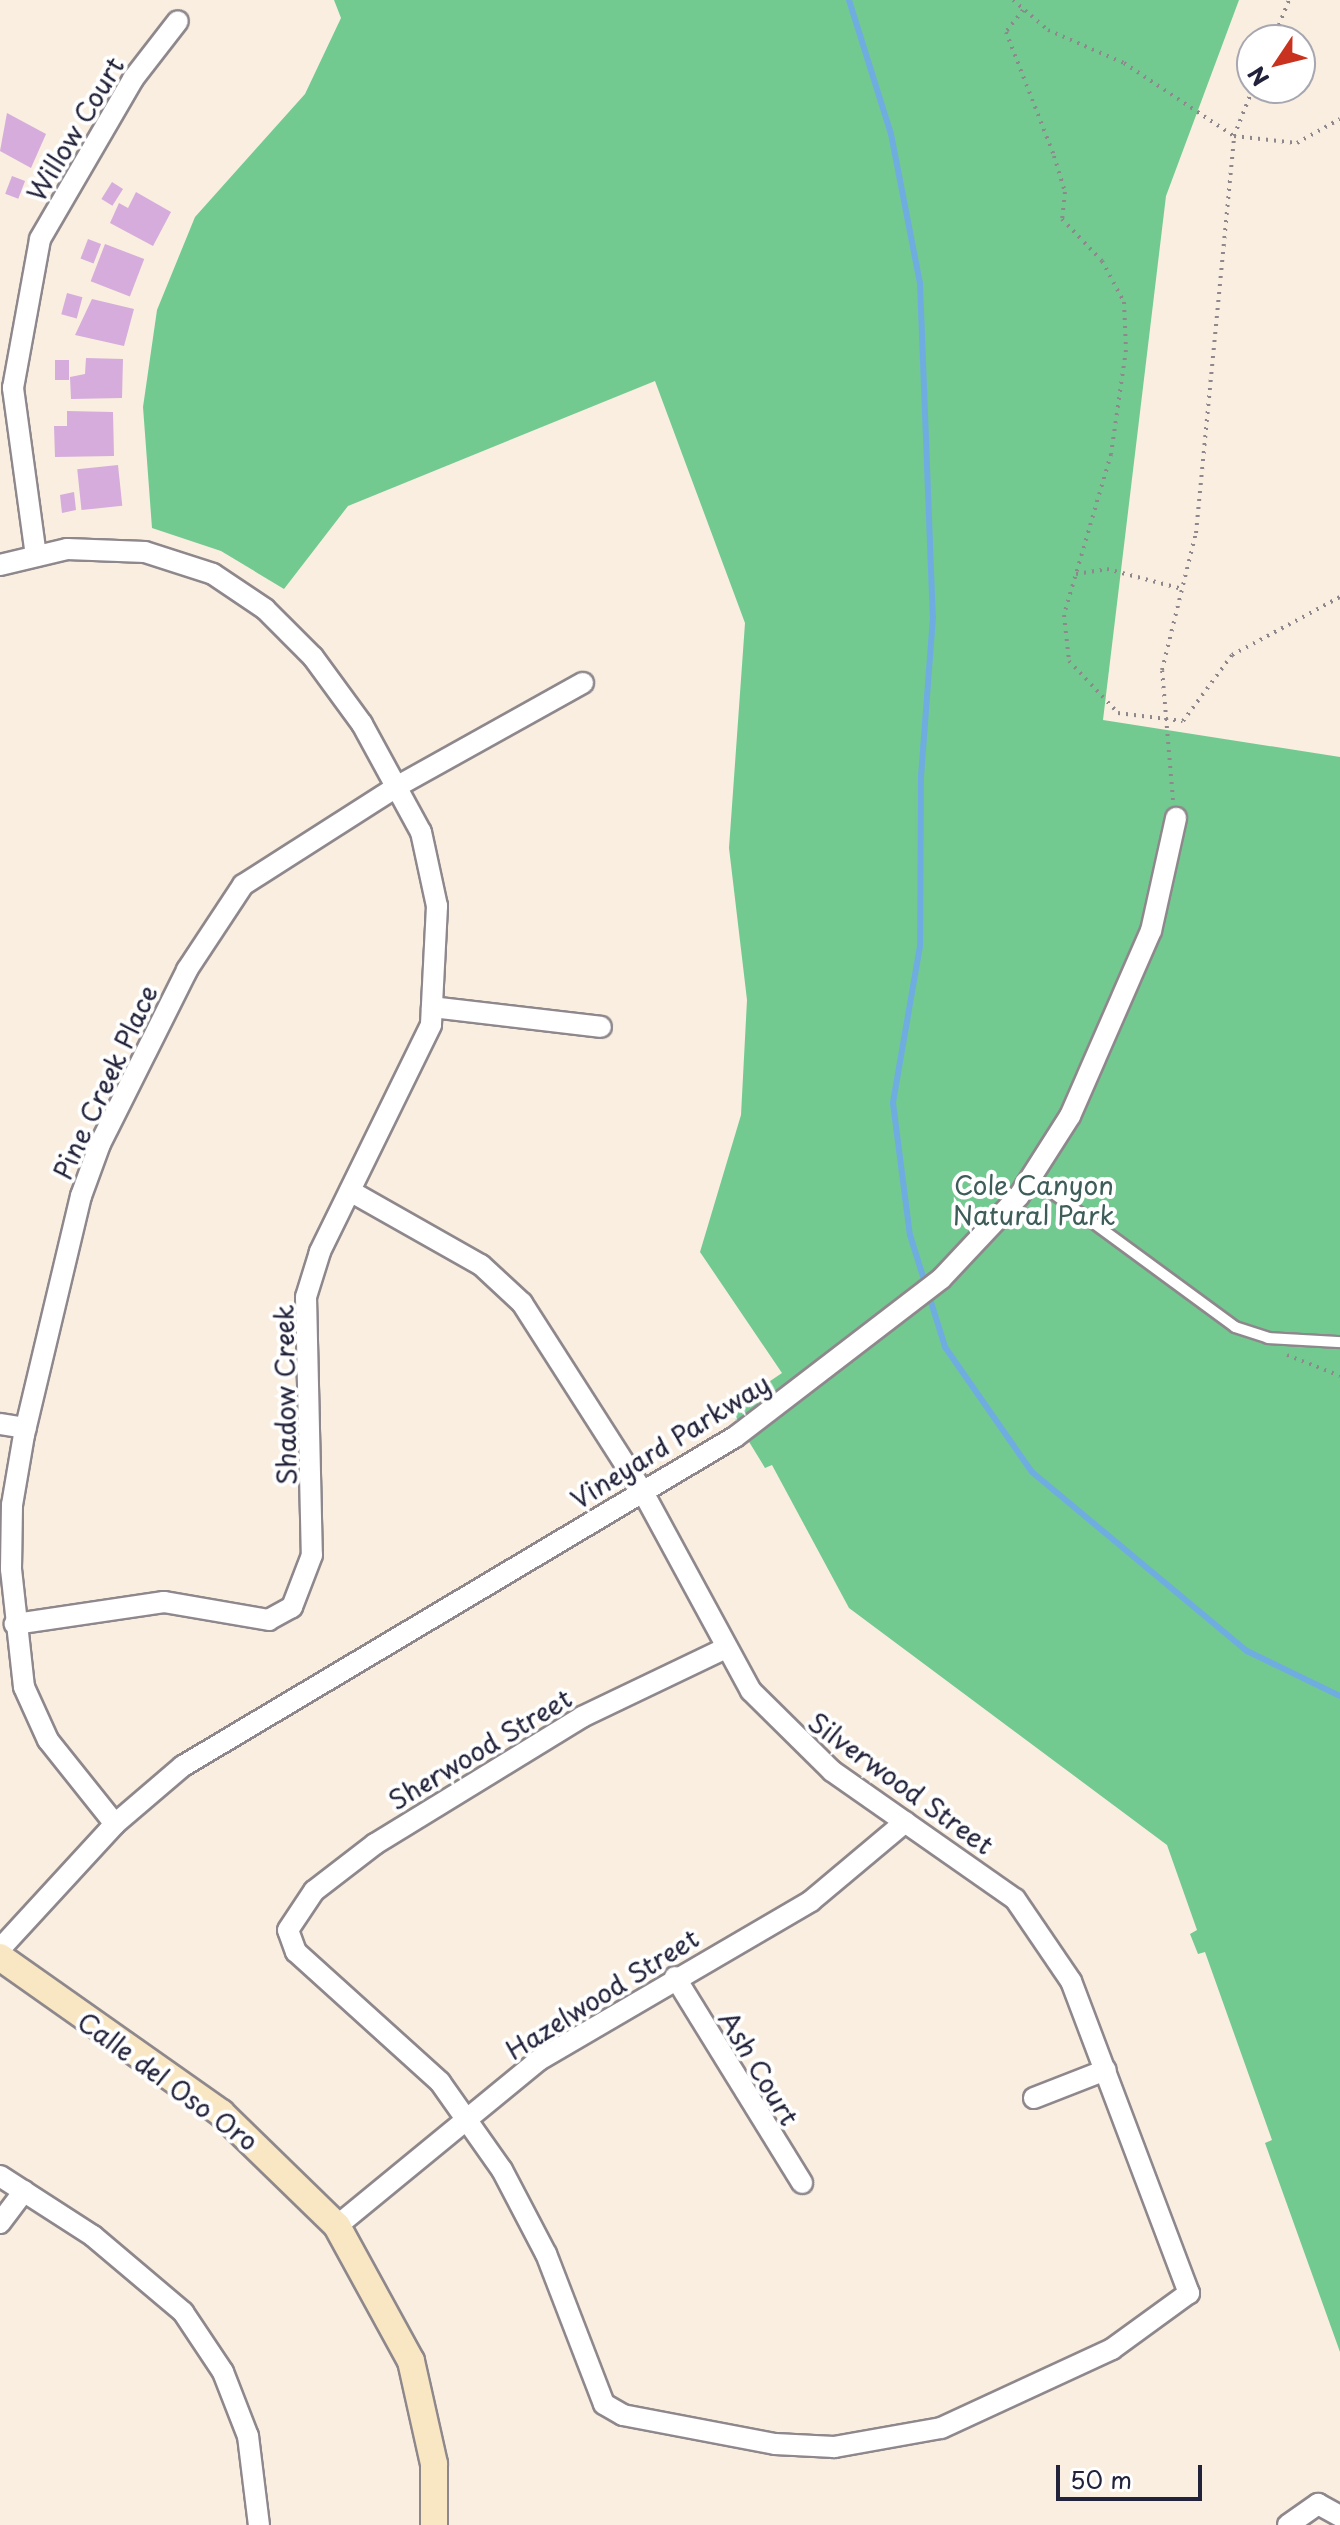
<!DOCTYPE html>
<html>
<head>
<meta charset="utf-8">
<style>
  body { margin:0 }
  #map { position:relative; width:1340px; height:2525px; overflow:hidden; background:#f9eedf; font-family:"Playpen Sans",sans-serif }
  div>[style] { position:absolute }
  .green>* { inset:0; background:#72ca90 }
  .stream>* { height:6px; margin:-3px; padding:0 3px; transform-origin:3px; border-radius:3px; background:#6fade1 }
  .building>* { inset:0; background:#d5acdc; transform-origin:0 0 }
  .path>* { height:4px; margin-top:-2px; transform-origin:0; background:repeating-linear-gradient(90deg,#8e888d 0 2px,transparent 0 8px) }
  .roads { filter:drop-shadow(2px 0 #8e888d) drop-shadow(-2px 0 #8e888d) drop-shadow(0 2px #8e888d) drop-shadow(0 -2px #8e888d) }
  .service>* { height:10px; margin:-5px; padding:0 5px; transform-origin:5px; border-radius:5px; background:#fff }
  .minor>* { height:20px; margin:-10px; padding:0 10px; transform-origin:10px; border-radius:10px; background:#fff }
  .secondary>* { height:26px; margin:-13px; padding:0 13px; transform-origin:13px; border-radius:13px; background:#f9e7c3 }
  span { translate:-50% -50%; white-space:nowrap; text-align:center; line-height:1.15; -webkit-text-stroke:8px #fff; paint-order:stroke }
  .street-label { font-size:26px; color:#22223b }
  .park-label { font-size:26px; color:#3e5d59 }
  .north { position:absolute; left:1236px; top:24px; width:80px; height:80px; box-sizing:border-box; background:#fff; border:2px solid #a7a7b1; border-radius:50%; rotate:235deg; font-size:22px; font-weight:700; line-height:32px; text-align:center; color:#22223b }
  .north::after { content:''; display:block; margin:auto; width:28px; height:36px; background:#c8321e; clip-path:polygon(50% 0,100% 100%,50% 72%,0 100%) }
  .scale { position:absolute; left:1056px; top:2465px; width:146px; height:36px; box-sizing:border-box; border:4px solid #22223b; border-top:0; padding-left:10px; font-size:24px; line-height:28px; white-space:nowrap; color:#22223b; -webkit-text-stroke:6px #fff; paint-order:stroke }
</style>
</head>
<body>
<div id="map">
  <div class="green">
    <i style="clip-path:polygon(334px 0,1239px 0,1166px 196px,1103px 720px,1340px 757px,1340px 2352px,1265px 2143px,1272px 2140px,1205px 1952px,1198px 1954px,1190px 1934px,1197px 1930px,1167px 1845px,849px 1608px,772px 1465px,765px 1468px,729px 1409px,782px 1373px,700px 1252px,741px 1115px,747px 1000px,729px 848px,745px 623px,655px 381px,348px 506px,284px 589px,221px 551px,152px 528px,143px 407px,157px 310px,195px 217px,305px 94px,341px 18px)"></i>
  </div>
  <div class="stream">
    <i style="left:849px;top:0;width:140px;rotate:72.6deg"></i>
    <i style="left:891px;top:134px;width:152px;rotate:79deg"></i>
    <i style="left:920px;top:283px;width:334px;rotate:87.8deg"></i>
    <i style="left:933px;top:617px;width:161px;rotate:94.3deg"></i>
    <i style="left:921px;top:778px;width:168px;rotate:90.3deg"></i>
    <i style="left:920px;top:946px;width:159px;rotate:99.8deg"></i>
    <i style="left:893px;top:1103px;width:133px;rotate:82.7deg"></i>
    <i style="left:910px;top:1235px;width:117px;rotate:72.6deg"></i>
    <i style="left:945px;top:1347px;width:152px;rotate:55.2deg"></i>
    <i style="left:1032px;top:1472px;width:280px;rotate:39.8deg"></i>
    <i style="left:1247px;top:1651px;width:103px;rotate:25.8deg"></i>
  </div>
  <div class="building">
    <i style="clip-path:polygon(7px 113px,46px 134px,31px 168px,0 151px)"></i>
    <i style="left:12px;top:176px;width:14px;height:19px;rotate:21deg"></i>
    <i style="left:112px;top:182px;width:13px;height:20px;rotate:32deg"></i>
    <i style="clip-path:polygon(136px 192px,171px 212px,153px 246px,110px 223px,119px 203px,128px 208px)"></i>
    <i style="left:88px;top:239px;width:14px;height:21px;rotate:21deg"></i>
    <i style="left:105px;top:244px;width:42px;height:40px;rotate:21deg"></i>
    <i style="left:67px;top:293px;width:16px;height:22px;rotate:15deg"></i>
    <i style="clip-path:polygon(92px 299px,134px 309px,124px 346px,75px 335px)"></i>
    <i style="clip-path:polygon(86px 358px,123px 359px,122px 398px,71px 399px,70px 377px,85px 374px)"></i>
    <i style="left:55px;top:360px;width:14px;height:20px"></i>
    <i style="clip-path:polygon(67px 411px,113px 412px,114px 456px,55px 457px,54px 426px,67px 426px)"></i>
    <i style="left:118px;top:465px;width:41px;height:41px;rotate:84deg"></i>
    <i style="clip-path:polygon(74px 492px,76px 510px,62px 513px,60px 495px)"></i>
  </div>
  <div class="path">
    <i style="left:1013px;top:0;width:46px;rotate:40.6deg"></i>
    <i style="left:1048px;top:30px;width:83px;rotate:23.5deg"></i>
    <i style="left:1124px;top:63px;width:132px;rotate:33.6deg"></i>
    <i style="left:1234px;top:136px;width:63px;rotate:6.3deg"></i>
    <i style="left:1297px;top:143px;width:49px;rotate:-29.2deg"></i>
    <i style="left:1023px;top:10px;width:28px;rotate:128deg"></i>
    <i style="left:1006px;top:32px;width:133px;rotate:68.8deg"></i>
    <i style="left:1054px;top:156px;width:38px;rotate:73deg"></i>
    <i style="left:1065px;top:192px;width:27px;rotate:96deg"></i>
    <i style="left:1062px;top:219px;width:58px;rotate:46.4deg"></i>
    <i style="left:1102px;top:261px;width:47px;rotate:61.8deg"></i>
    <i style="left:1124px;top:302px;width:48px;rotate:87.6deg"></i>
    <i style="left:1126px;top:350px;width:105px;rotate:98.2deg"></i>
    <i style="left:1111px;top:454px;width:168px;rotate:106.3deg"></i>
    <i style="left:1064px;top:615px;width:46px;rotate:83.8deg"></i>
    <i style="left:1069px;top:661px;width:71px;rotate:46.7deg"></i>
    <i style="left:1118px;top:713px;width:65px;rotate:7deg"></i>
    <i style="left:1183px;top:721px;width:82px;rotate:-53.4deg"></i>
    <i style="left:1232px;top:655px;width:123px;rotate:-28.2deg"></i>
    <i style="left:1273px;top:40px;width:43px;rotate:-68.2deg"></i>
    <i style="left:1076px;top:574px;width:31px;rotate:-9deg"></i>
    <i style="left:1107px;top:569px;width:78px;rotate:14.9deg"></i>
    <i style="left:1173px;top:800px;width:130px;rotate:-94.8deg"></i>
    <i style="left:1162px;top:670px;width:141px;rotate:-76.1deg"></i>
    <i style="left:1196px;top:533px;width:399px;rotate:-84.5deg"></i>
    <i style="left:1234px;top:136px;width:52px;rotate:-68.4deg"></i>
    <i style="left:1287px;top:1355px;width:57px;rotate:21.6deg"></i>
  </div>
  <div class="roads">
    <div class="service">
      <i style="left:1031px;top:1177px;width:253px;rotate:36.3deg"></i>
      <i style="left:1235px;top:1327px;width:35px;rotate:18deg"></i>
      <i style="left:1268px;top:1338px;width:72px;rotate:3.2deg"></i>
    </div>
    <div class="minor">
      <i style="left:36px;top:556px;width:170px;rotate:-97.8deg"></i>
      <i style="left:13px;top:388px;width:151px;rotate:-79.7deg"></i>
      <i style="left:40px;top:239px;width:185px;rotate:-59.8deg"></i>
      <i style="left:133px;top:79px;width:73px;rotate:-52.2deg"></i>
      <i style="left:0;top:565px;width:69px;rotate:-13.4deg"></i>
      <i style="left:67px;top:549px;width:78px;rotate:2.2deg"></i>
      <i style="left:145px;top:552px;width:71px;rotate:17.9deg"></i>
      <i style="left:213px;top:574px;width:63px;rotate:33.9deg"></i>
      <i style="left:265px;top:609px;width:68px;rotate:45deg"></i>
      <i style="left:313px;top:657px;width:83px;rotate:53.8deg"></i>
      <i style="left:362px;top:724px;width:123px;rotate:61.4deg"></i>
      <i style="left:421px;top:832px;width:76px;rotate:77.8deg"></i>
      <i style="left:437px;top:906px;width:119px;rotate:92.9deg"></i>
      <i style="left:431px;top:1025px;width:253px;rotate:116.1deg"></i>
      <i style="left:320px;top:1252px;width:47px;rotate:107.3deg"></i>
      <i style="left:306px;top:1297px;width:258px;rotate:88.7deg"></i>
      <i style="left:312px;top:1555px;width:56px;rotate:111deg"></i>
      <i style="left:292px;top:1607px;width:26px;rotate:151deg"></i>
      <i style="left:269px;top:1620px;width:107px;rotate:-170.3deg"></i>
      <i style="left:164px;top:1602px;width:151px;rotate:171.6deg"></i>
      <i style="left:432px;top:1007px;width:170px;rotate:6.7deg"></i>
      <i style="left:350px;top:1191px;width:150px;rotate:29.5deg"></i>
      <i style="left:481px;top:1265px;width:56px;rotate:42.8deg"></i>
      <i style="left:522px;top:1303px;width:224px;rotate:57.4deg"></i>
      <i style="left:643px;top:1492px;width:226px;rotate:61.5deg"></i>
      <i style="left:751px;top:1691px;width:114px;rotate:44.6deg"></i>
      <i style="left:832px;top:1771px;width:223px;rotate:35deg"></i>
      <i style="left:1015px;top:1899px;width:99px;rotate:55.7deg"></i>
      <i style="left:1071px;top:1981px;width:334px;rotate:69.3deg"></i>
      <i style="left:1189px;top:2293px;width:95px;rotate:144deg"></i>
      <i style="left:1112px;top:2349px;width:188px;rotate:155.2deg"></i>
      <i style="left:941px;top:2428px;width:109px;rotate:169.9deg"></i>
      <i style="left:834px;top:2447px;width:59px;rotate:-177.1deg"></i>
      <i style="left:775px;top:2444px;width:155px;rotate:-169.2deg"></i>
      <i style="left:623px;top:2415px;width:22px;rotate:-150deg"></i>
      <i style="left:604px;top:2404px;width:161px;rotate:-111.1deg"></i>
      <i style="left:546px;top:2254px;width:95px;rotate:-117.6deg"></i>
      <i style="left:502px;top:2170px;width:108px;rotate:-125.2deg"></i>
      <i style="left:440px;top:2082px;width:194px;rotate:-137.9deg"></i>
      <i style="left:296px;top:1952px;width:23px;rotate:-110deg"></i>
      <i style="left:288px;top:1930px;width:47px;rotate:-56.3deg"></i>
      <i style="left:314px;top:1891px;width:77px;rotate:-37.6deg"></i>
      <i style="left:375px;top:1844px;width:243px;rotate:-31.5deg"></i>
      <i style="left:582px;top:1717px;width:160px;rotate:-25.6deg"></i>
      <i style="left:0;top:1424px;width:26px;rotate:9deg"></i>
      <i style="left:115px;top:1824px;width:107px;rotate:-128.6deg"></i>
      <i style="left:48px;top:1740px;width:58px;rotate:-114.4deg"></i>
      <i style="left:24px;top:1687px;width:119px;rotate:-96.3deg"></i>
      <i style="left:11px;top:1569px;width:64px;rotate:-89.1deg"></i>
      <i style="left:12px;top:1505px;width:71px;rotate:-80.3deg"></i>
      <i style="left:24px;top:1435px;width:246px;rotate:-76.6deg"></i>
      <i style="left:81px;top:1196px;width:55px;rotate:-69.9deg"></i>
      <i style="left:100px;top:1144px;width:195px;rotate:-63.4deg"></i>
      <i style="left:187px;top:970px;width:102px;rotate:-56.6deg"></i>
      <i style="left:243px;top:885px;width:182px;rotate:-32.6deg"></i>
      <i style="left:396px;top:787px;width:214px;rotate:-29.1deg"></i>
      <i style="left:0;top:1949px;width:170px;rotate:-47.4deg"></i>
      <i style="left:115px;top:1824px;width:89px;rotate:-40.5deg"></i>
      <i style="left:183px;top:1766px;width:643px;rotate:-30.8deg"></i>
      <i style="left:735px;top:1437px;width:260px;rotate:-37.5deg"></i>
      <i style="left:941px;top:1279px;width:114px;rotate:-46.8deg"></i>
      <i style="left:1019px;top:1196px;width:95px;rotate:-57.5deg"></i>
      <i style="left:1070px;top:1116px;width:202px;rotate:-66.4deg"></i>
      <i style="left:1151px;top:931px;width:116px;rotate:-77.5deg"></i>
      <i style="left:675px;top:1977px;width:242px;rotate:58.3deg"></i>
      <i style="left:1034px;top:2098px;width:77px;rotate:-21.3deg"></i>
      <i style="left:0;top:2176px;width:111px;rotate:32.8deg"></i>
      <i style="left:93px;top:2236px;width:118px;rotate:40.2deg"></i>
      <i style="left:183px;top:2312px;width:72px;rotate:56.3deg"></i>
      <i style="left:223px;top:2372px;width:69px;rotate:68.7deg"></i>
      <i style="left:248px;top:2436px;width:90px;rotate:83deg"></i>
      <i style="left:0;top:2223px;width:40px;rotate:-53deg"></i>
      <i style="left:337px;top:2226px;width:261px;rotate:-39.4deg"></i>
      <i style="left:539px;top:2060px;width:315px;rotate:-30.3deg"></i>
      <i style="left:811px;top:1901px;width:123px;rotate:-40deg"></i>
      <i style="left:1288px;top:2525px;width:37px;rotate:-35deg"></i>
      <i style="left:1318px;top:2504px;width:25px;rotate:29deg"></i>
    </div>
    <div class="secondary">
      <i style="left:0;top:1957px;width:271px;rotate:35.2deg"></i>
      <i style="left:221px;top:2113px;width:162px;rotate:44.2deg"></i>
      <i style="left:337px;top:2226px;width:154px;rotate:61.3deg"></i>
      <i style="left:411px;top:2361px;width:106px;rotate:77.4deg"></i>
      <i style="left:434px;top:2464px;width:61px;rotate:90deg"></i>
    </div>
  </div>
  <div class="street-label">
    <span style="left:75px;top:129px;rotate:-59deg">Willow Court</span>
    <span style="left:105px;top:1082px;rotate:-65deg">Pine Creek Place</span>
    <span style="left:285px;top:1395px;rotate:-91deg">Shadow Creek</span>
    <span style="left:670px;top:1441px;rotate:-32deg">Vineyard Parkway</span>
    <span style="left:480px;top:1749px;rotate:-31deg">Sherwood Street</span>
    <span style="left:901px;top:1783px;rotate:36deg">Silverwood Street</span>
    <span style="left:602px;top:1994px;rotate:-32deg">Hazelwood Street</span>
    <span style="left:759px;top:2068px;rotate:59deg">Ash Court</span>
    <span style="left:168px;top:2081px;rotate:36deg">Calle del Oso Oro</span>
  </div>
  <div class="park-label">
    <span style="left:1034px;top:1200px">Cole Canyon<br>Natural Park</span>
  </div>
  <div class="north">N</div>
  <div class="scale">50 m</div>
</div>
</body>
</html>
